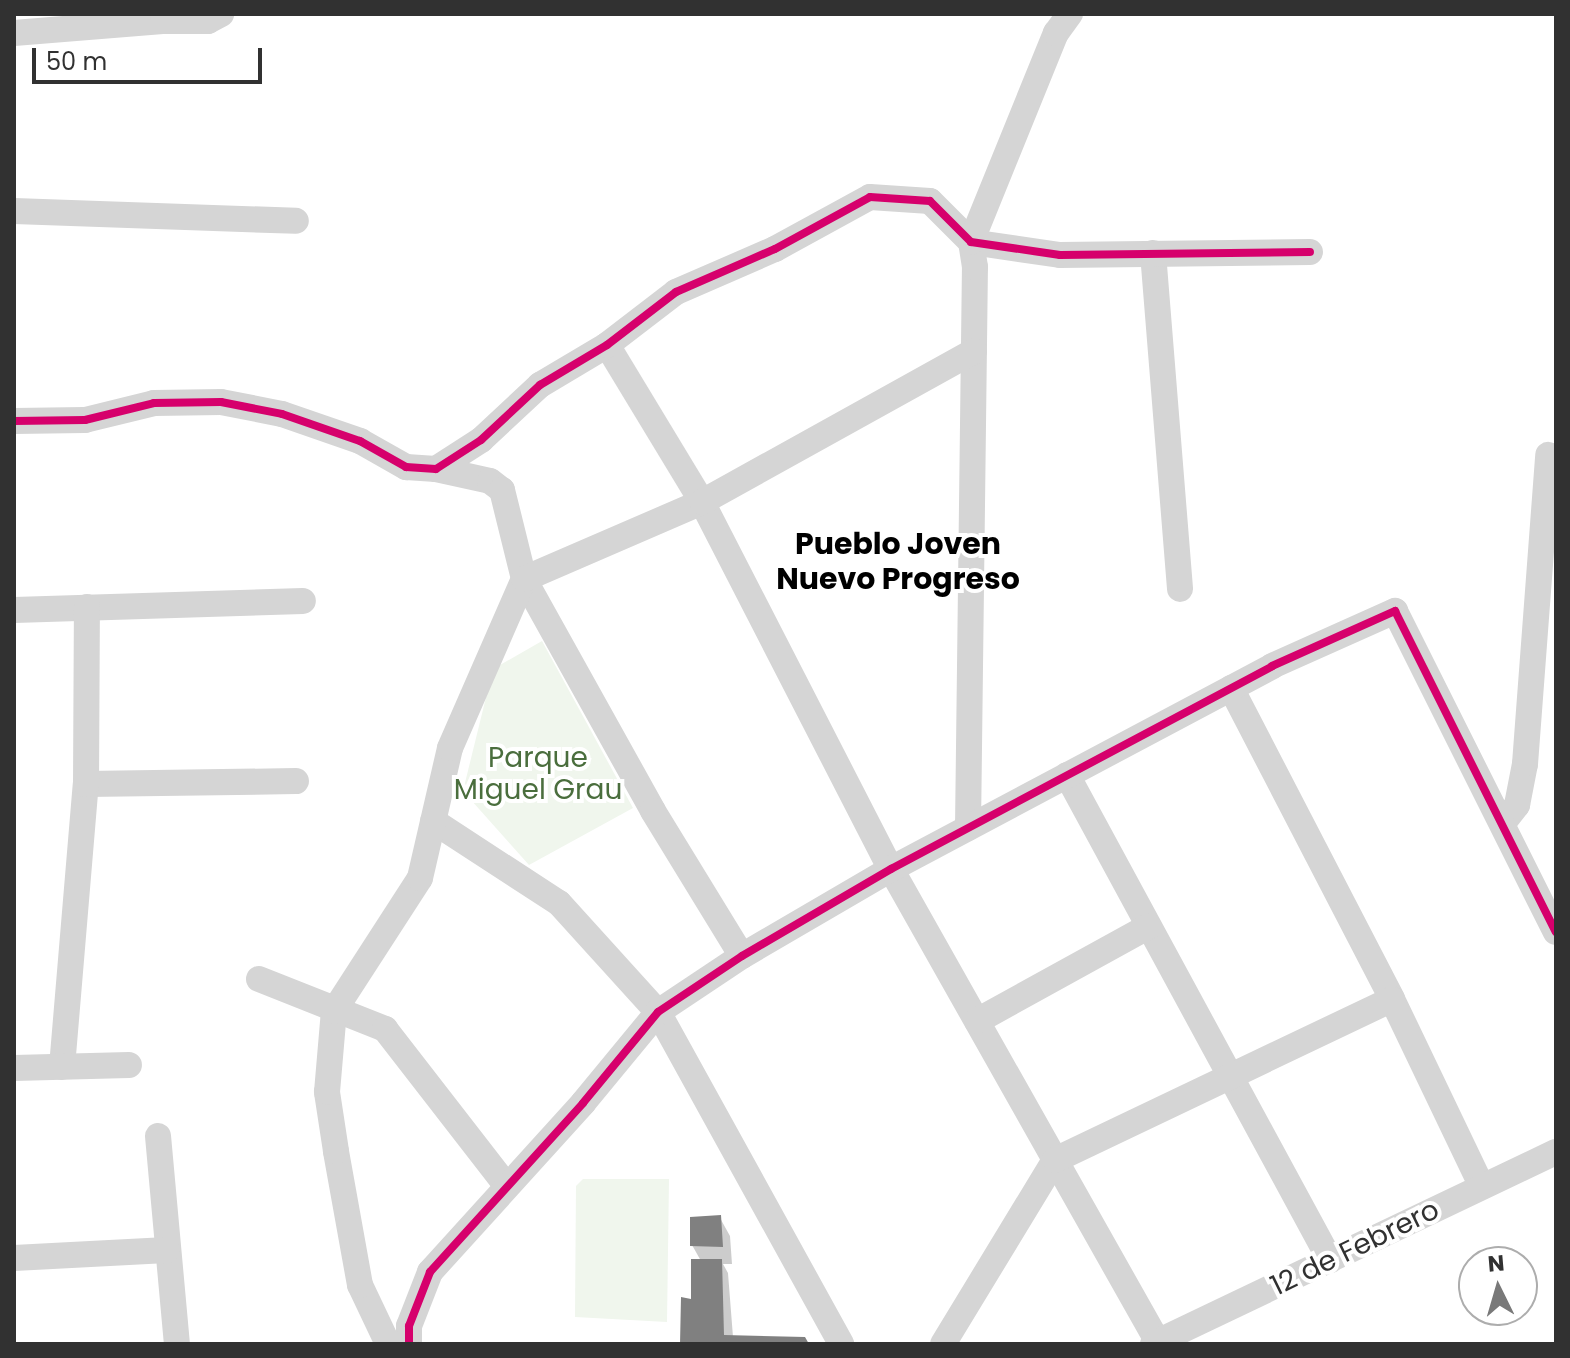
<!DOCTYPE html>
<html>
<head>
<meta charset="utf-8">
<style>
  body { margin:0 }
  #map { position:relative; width:1570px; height:1358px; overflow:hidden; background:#fff; font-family:Poppins,sans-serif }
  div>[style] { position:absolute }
  .green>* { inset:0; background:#f0f6ed }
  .shadow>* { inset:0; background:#0003 }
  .building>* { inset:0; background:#808080 }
  .street>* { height:26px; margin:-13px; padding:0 13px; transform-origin:13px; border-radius:13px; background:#d5d5d5 }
  .cycleway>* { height:8px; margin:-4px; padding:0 4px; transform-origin:4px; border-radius:4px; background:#d6006c }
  span { translate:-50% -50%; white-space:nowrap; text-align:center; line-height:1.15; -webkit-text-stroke:8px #fff; paint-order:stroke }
  .park-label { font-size:28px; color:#4a6e3d }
  .street-label { font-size:28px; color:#313131 }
  .neighbourhood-label { font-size:30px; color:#000; font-weight:700 }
  .frame { position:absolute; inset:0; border:16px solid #313131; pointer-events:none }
  .north { position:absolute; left:1458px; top:1246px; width:80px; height:80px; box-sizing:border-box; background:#fff; border:2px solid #adadad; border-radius:50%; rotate:355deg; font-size:22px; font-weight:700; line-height:32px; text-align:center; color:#313131 }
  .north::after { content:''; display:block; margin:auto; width:28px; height:36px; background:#797979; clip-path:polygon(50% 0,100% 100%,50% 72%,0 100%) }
  .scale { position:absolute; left:32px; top:48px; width:230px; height:36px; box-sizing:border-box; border:4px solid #313131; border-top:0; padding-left:10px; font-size:24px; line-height:28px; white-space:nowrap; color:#313131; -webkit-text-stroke:6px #fff; paint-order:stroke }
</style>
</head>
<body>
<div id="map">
  <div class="green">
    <i style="clip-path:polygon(542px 641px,633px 808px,529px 865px,463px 791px,493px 669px)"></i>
    <i style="clip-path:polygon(583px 1179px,669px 1179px,667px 1322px,575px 1317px,576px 1186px)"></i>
  </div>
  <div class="shadow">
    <i style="clip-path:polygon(720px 1218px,730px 1236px,732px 1264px,723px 1264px,728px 1273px,733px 1337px,807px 1344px,683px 1344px,701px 1261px,692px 1245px)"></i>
  </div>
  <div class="building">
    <i style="clip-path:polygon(721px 1215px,723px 1247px,690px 1246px,690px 1217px)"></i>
    <i style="clip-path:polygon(691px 1259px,722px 1259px,724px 1335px,805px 1337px,809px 1344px,680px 1344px,681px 1297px,691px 1299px)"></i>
  </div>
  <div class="street">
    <i style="left:14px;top:33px;width:149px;rotate:-4.6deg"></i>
    <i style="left:163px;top:21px;width:45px"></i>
    <i style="left:208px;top:21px;width:15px;rotate:-28deg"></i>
    <i style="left:14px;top:211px;width:282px;rotate:2deg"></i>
    <i style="left:1153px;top:253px;width:337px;rotate:85.4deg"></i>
    <i style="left:607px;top:345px;width:184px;rotate:58.8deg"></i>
    <i style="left:702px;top:502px;width:413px;rotate:62.8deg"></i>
    <i style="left:891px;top:869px;width:545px;rotate:60.57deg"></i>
    <i style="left:14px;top:421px;width:71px;rotate:-0.8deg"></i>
    <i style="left:85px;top:420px;width:71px;rotate:-13.8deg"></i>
    <i style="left:154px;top:403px;width:67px;rotate:-0.9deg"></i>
    <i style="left:221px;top:402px;width:62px;rotate:11.1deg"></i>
    <i style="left:282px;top:414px;width:83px;rotate:19.1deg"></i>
    <i style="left:360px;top:441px;width:53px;rotate:29.5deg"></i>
    <i style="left:406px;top:467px;width:30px;rotate:4deg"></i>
    <i style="left:436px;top:469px;width:54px;rotate:-32.8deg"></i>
    <i style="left:481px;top:440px;width:81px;rotate:-43deg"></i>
    <i style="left:540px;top:385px;width:78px;rotate:-30.8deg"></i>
    <i style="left:607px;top:345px;width:87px;rotate:-37.5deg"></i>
    <i style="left:676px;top:292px;width:108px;rotate:-23.5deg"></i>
    <i style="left:775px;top:249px;width:108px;rotate:-28.7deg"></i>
    <i style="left:870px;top:197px;width:60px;rotate:3.8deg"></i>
    <i style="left:930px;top:201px;width:58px;rotate:45deg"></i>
    <i style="left:971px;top:242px;width:90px;rotate:8.3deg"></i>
    <i style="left:1060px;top:255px;width:250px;rotate:-0.7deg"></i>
    <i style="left:436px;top:469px;width:55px;rotate:12.5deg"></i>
    <i style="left:490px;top:481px;width:15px;rotate:37deg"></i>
    <i style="left:502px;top:490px;width:92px;rotate:76.1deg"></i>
    <i style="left:524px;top:579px;width:265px;rotate:60.9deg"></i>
    <i style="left:653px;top:811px;width:170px;rotate:58.5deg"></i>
    <i style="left:14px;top:610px;width:289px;rotate:-1.8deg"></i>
    <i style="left:1231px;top:688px;width:350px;rotate:62.6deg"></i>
    <i style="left:1392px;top:999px;width:208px;rotate:64.4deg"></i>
    <i style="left:1067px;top:775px;width:552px;rotate:61.53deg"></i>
    <i style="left:86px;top:784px;width:210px;rotate:-0.8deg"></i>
    <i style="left:433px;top:821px;width:150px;rotate:33.1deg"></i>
    <i style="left:559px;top:903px;width:147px;rotate:47.8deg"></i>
    <i style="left:658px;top:1012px;width:379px;rotate:61.1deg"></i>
    <i style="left:1503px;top:823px;width:23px;rotate:-52deg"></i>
    <i style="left:1517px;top:805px;width:42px;rotate:-79deg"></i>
    <i style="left:1525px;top:764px;width:310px;rotate:-85.7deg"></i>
    <i style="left:968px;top:828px;width:561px;rotate:-89.29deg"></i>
    <i style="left:975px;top:267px;width:25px;rotate:-99deg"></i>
    <i style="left:971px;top:242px;width:226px;rotate:-67.9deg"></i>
    <i style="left:1056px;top:33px;width:24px;rotate:-54deg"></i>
    <i style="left:259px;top:979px;width:136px;rotate:21.6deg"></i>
    <i style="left:385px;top:1029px;width:199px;rotate:52.2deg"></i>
    <i style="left:977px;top:1021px;width:196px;rotate:-28.9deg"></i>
    <i style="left:62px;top:1067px;width:284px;rotate:-85.2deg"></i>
    <i style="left:86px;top:784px;width:177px;rotate:-89.7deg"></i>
    <i style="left:14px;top:1068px;width:115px;rotate:-1.5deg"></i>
    <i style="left:158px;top:1136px;width:209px;rotate:84.8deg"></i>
    <i style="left:14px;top:1258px;width:153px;rotate:-3deg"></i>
    <i style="left:388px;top:1344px;width:65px;rotate:-115.4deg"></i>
    <i style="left:360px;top:1285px;width:136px;rotate:-100.2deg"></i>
    <i style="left:336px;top:1151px;width:60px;rotate:-98.7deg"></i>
    <i style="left:327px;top:1092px;width:81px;rotate:-85.1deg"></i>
    <i style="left:334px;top:1011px;width:158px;rotate:-57.1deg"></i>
    <i style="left:420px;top:878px;width:133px;rotate:-77deg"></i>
    <i style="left:450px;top:748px;width:184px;rotate:-66.4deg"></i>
    <i style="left:524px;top:579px;width:194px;rotate:-23.4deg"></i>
    <i style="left:702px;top:502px;width:311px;rotate:-29deg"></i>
    <i style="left:409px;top:1344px;width:18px;rotate:-90deg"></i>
    <i style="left:409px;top:1326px;width:58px;rotate:-68.7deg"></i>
    <i style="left:430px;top:1272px;width:228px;rotate:-47.8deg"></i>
    <i style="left:583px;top:1103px;width:118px;rotate:-50.5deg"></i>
    <i style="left:658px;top:1012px;width:101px;rotate:-33.7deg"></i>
    <i style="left:742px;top:956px;width:173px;rotate:-30.3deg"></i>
    <i style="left:891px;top:869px;width:432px;rotate:-28deg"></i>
    <i style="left:1272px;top:666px;width:135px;rotate:-24.1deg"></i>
    <i style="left:1395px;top:611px;width:359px;rotate:63.4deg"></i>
    <i style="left:943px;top:1344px;width:215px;rotate:-58.7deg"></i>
    <i style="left:1055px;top:1160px;width:373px;rotate:-25.5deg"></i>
    <i style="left:1153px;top:1344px;width:446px;rotate:-25.5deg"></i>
  </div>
  <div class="cycleway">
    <i style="left:14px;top:421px;width:71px;rotate:-0.8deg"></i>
    <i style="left:85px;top:420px;width:71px;rotate:-13.8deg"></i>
    <i style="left:154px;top:403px;width:67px;rotate:-0.9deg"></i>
    <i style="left:221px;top:402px;width:62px;rotate:11.1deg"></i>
    <i style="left:282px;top:414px;width:83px;rotate:19.1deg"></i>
    <i style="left:360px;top:441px;width:53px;rotate:29.5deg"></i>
    <i style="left:406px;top:467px;width:30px;rotate:4deg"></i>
    <i style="left:436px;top:469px;width:54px;rotate:-32.8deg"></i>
    <i style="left:481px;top:440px;width:81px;rotate:-43deg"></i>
    <i style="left:540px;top:385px;width:78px;rotate:-30.8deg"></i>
    <i style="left:607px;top:345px;width:87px;rotate:-37.5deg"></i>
    <i style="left:676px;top:292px;width:108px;rotate:-23.5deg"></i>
    <i style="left:775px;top:249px;width:108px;rotate:-28.7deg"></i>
    <i style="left:870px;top:197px;width:60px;rotate:3.8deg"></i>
    <i style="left:930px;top:201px;width:58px;rotate:45deg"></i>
    <i style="left:971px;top:242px;width:90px;rotate:8.3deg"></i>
    <i style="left:1060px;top:255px;width:250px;rotate:-0.7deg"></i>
    <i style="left:409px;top:1344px;width:18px;rotate:-90deg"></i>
    <i style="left:409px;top:1326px;width:58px;rotate:-68.7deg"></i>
    <i style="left:430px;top:1272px;width:228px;rotate:-47.8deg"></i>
    <i style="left:583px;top:1103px;width:118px;rotate:-50.5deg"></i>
    <i style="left:658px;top:1012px;width:101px;rotate:-33.7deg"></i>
    <i style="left:742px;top:956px;width:173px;rotate:-30.3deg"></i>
    <i style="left:891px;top:869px;width:432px;rotate:-28deg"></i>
    <i style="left:1272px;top:666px;width:135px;rotate:-24.1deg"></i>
    <i style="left:1395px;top:611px;width:359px;rotate:63.4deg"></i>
  </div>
  <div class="park-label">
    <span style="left:538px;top:774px">Parque<br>Miguel Grau</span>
  </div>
  <div class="street-label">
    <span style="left:1355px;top:1248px;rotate:-26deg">12 de Febrero</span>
  </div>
  <div class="neighbourhood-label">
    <span style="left:898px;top:561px">Pueblo Joven<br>Nuevo Progreso</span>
  </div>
  <div class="frame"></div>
  <div class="north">N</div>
  <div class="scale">50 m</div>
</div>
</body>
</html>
